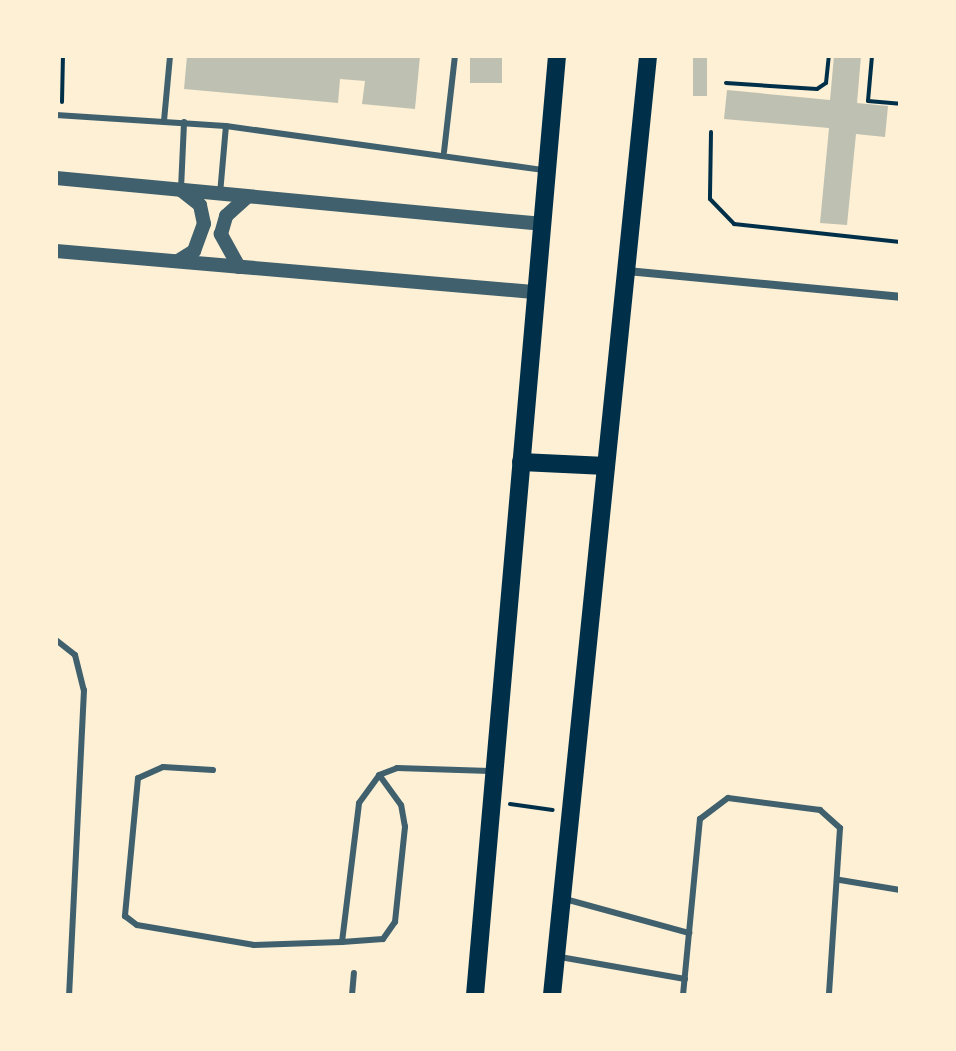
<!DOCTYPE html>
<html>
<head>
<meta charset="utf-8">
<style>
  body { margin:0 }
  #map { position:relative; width:956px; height:1051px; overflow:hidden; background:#fdf0d5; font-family:"PT Serif",serif }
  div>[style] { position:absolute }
  .building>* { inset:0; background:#bec0b2; transform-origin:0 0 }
  .path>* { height:4px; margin:-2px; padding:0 2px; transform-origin:2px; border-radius:2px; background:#003049 }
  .service>* { height:6px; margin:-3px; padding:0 3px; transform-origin:3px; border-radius:3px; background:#3f606c }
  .minor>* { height:8px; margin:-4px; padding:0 4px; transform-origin:4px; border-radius:4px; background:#3f606c }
  .tertiary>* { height:14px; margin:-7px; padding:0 7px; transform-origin:7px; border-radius:7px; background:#3f606c }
  .primary>* { height:18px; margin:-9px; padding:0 9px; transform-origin:9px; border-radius:9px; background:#003049 }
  span { translate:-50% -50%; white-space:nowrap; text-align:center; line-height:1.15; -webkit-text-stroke:6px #fdf0d5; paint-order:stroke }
  .frame { position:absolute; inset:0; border:58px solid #fdf0d5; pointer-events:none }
</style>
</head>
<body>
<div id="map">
  <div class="building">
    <i style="clip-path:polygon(187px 56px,420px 56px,415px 109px,362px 104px,365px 81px,340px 79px,338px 103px,184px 89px)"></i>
    <i style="left:470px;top:56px;width:32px;height:27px"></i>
    <i style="left:693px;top:56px;width:14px;height:40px"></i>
    <i style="clip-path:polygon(834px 56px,861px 56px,857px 103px,888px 106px,885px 137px,856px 134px,847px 225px,820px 223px,829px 128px,724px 119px,727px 90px,830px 100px)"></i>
  </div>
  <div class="path">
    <i style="left:872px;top:56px;width:45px;rotate:95.1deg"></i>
    <i style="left:868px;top:101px;width:32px;rotate:5deg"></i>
    <i style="left:726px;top:83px;width:91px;rotate:3.8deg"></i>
    <i style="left:817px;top:89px;width:11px;rotate:-34deg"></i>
    <i style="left:826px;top:83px;width:27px;rotate:-84deg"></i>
    <i style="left:62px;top:102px;width:46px;rotate:-88.8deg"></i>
    <i style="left:711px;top:132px;width:67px;rotate:90.9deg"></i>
    <i style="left:710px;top:199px;width:35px;rotate:46deg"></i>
    <i style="left:734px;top:224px;width:167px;rotate:6.2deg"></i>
    <i style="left:510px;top:804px;width:43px;rotate:7.9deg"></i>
  </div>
  <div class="service">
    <i style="left:56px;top:115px;width:170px;rotate:3.7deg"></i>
    <i style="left:226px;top:126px;width:321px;rotate:7.9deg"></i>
    <i style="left:164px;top:121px;width:65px;rotate:-84.7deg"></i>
    <i style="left:444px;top:152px;width:97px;rotate:-83.5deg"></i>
    <i style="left:181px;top:189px;width:67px;rotate:-87.4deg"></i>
    <i style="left:220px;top:194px;width:68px;rotate:-85deg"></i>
    <i style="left:56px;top:640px;width:24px;rotate:38deg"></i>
    <i style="left:75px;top:655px;width:36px;rotate:76deg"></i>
    <i style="left:84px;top:690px;width:305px;rotate:92.8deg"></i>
    <i style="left:213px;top:770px;width:50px;rotate:-176.6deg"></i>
    <i style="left:163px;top:767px;width:27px;rotate:156deg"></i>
    <i style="left:138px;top:778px;width:139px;rotate:95.4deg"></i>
    <i style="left:125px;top:916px;width:15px;rotate:37deg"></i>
    <i style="left:137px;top:925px;width:119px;rotate:9.7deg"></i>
    <i style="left:254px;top:945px;width:88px;rotate:-2deg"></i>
    <i style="left:342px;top:942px;width:140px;rotate:-83deg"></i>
    <i style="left:359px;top:803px;width:34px;rotate:-54deg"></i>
    <i style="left:379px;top:775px;width:19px;rotate:-21deg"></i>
    <i style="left:397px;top:768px;width:93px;rotate:1.8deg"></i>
    <i style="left:840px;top:880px;width:61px;rotate:9.5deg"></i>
    <i style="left:565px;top:899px;width:129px;rotate:15.3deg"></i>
    <i style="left:342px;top:942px;width:41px;rotate:-4.2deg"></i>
    <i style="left:383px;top:939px;width:21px;rotate:-55deg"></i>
    <i style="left:395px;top:922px;width:96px;rotate:-84deg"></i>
    <i style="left:405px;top:827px;width:22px;rotate:-100deg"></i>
    <i style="left:401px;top:805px;width:37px;rotate:-126deg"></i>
    <i style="left:560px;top:957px;width:127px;rotate:10deg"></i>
    <i style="left:352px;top:995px;width:22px;rotate:-85deg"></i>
    <i style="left:683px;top:995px;width:177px;rotate:-84.5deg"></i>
    <i style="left:700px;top:819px;width:35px;rotate:-37deg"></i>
    <i style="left:728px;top:798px;width:93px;rotate:7.4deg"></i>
    <i style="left:820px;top:810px;width:27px;rotate:42deg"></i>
    <i style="left:840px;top:828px;width:167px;rotate:93.8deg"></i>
  </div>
  <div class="minor">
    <i style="left:627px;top:271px;width:274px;rotate:5.4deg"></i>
  </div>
  <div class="tertiary">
    <i style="left:56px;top:178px;width:487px;rotate:5.4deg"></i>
    <i style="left:56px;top:251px;width:482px;rotate:4.9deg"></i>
    <i style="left:178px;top:261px;width:19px;rotate:-32deg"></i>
    <i style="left:194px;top:251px;width:29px;rotate:-70deg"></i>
    <i style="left:204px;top:224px;width:19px;rotate:-102deg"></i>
    <i style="left:200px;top:205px;width:23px;rotate:-142deg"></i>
    <i style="left:239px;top:267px;width:38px;rotate:-119deg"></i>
    <i style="left:221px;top:234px;width:19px;rotate:-74deg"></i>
    <i style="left:226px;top:216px;width:28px;rotate:-42deg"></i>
  </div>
  <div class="primary">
    <i style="left:521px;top:462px;width:85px;rotate:2.7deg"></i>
    <i style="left:475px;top:995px;width:943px;rotate:-85.01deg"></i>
    <i style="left:552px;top:995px;width:944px;rotate:-84.16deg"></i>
  </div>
  <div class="frame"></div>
</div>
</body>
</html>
